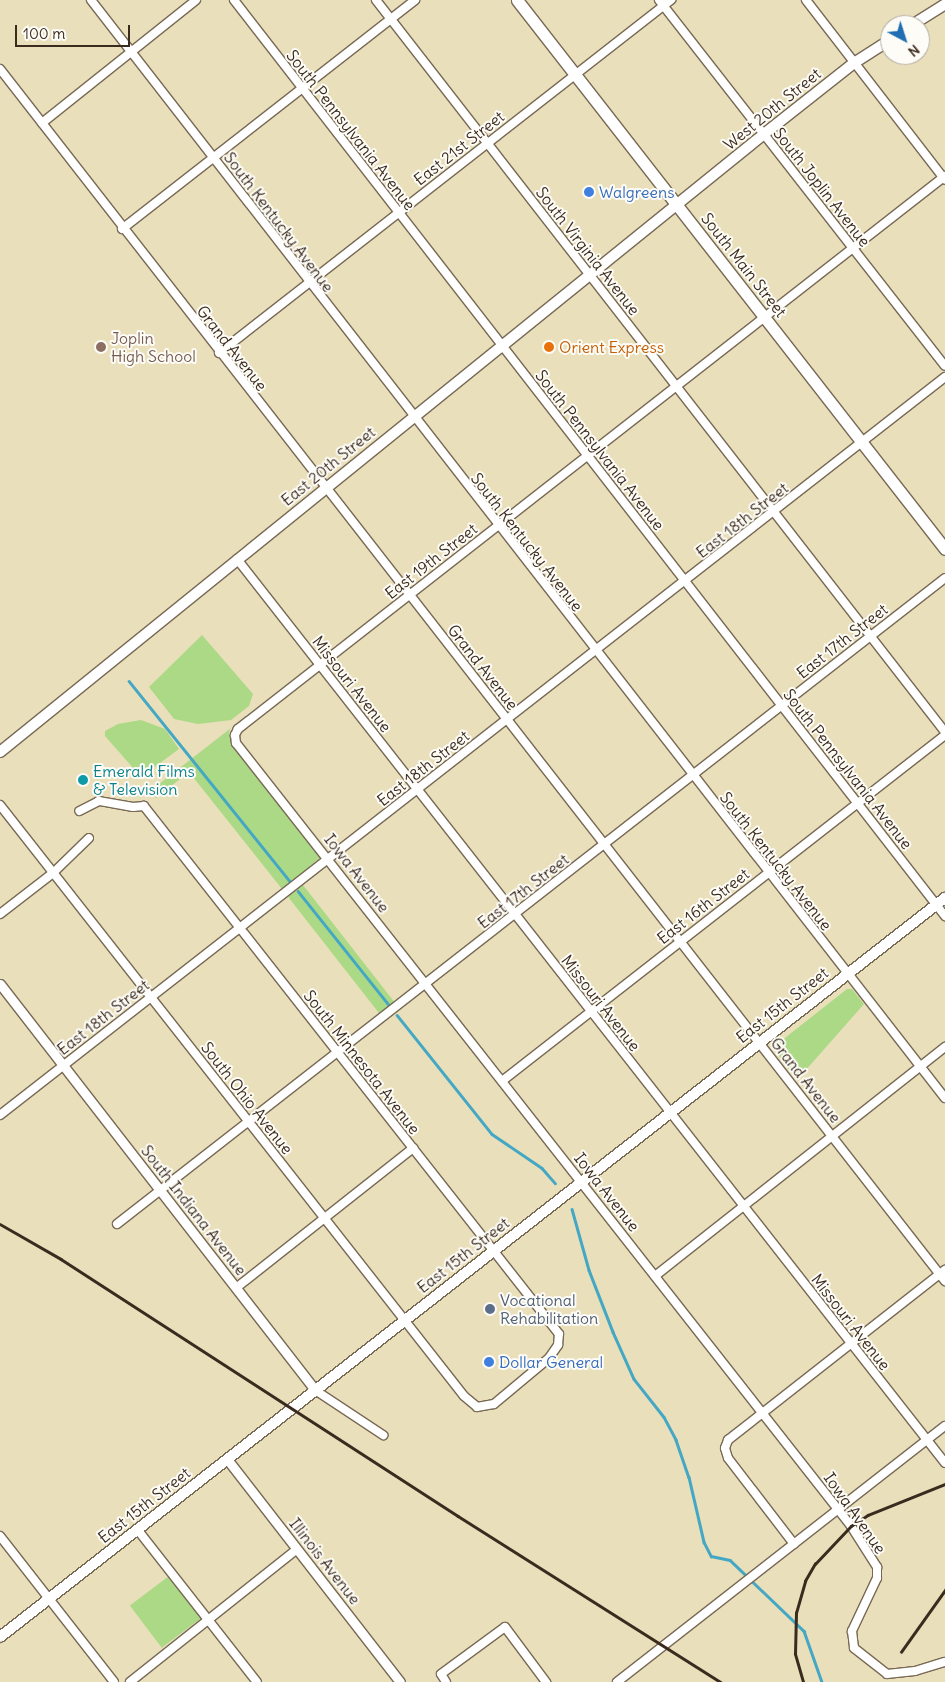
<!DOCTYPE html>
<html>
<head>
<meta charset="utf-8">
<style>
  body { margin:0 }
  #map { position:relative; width:945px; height:1682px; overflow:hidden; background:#e9dfbb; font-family:Delius,sans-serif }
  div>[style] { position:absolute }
  .green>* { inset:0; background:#acd986; transform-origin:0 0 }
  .stream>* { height:2.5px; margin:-1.25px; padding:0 1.25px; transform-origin:1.25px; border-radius:1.25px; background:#44a7c4 }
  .roads { filter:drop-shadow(1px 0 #786955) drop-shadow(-1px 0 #786955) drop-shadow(0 1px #786955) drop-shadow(0 -1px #786955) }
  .minor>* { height:8px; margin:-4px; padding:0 4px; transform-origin:4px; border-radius:4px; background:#fff }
  .tertiary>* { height:9px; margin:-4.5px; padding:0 4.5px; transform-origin:4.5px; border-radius:4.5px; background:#fff }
  .secondary>* { height:10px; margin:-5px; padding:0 5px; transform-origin:5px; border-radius:5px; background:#fff }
  .primary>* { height:11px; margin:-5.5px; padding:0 5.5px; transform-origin:5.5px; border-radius:5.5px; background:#fff }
  .rail>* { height:2.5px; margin:-1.25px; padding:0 1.25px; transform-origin:1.25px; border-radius:1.25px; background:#3b2a1e }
  .dots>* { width:14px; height:14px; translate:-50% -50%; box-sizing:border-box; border:2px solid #fdfcf7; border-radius:50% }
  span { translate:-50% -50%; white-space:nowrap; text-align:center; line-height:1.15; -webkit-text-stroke:4px #fdfcf7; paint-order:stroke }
  .street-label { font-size:16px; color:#3b2a1e }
  .shop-label { font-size:16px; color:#366cbe }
  .left { translate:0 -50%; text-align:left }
  .education-label { font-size:16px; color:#785e54 }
  .food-label { font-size:16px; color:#c56008 }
  .culture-label { font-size:16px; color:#0d838f }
  .service-label { font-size:16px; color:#4e5e75 }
  .north { position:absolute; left:880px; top:15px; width:50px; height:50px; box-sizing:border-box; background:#fdfcf7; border:1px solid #afa8a0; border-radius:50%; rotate:140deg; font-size:14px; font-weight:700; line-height:20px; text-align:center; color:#3b2a1e }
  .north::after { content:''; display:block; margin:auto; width:18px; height:22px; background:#1f6fb2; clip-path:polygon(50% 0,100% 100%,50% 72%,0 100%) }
  .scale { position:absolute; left:15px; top:25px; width:115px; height:22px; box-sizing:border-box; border:2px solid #3b2a1e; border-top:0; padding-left:6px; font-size:15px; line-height:18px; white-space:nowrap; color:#3b2a1e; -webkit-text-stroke:4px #fdfcf7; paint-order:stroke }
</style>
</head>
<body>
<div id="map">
  <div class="green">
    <i style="clip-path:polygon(202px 635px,253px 694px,249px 706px,231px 720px,198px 724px,174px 719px,149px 687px)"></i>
    <i style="clip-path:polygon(141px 720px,165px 729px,179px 749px,141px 777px,105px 736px,105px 731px,118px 724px)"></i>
    <i style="clip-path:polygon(231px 728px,229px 732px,234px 745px,321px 857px,282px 889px,189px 772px,156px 798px,150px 791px)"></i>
    <i style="left:303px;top:885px;width:148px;height:19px;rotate:52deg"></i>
    <i style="clip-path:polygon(847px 989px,852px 989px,864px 1004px,797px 1080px,776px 1052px,776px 1045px)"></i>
    <i style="left:169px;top:1576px;width:53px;height:49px;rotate:53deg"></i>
  </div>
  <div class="stream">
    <i style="left:129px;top:681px;width:257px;rotate:51.2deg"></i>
    <i style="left:298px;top:891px;width:146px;rotate:51.4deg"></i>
    <i style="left:397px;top:1015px;width:152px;rotate:51.4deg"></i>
    <i style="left:492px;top:1134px;width:60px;rotate:34.2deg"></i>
    <i style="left:542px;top:1168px;width:20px;rotate:49deg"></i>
    <i style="left:572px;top:1209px;width:63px;rotate:74.4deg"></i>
    <i style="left:589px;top:1270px;width:66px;rotate:68.8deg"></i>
    <i style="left:613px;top:1332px;width:51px;rotate:65.9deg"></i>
    <i style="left:634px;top:1379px;width:48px;rotate:51.7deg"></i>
    <i style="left:664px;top:1417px;width:26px;rotate:62deg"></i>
    <i style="left:676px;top:1440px;width:39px;rotate:71deg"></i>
    <i style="left:689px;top:1477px;width:67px;rotate:77deg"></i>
    <i style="left:704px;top:1542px;width:16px;rotate:63deg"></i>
    <i style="left:711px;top:1556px;width:19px;rotate:12deg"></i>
    <i style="left:730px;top:1560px;width:103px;rotate:43.8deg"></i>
    <i style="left:804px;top:1631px;width:54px;rotate:70.6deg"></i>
  </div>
  <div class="roads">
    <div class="minor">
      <i style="left:91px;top:0;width:1391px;rotate:52.13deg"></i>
      <i style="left:234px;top:0;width:1160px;rotate:52.18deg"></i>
      <i style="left:376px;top:0;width:927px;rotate:52.14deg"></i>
      <i style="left:659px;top:0;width:464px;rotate:52deg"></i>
      <i style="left:806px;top:0;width:227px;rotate:52.3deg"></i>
      <i style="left:0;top:69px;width:1537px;rotate:52.06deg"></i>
      <i style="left:42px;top:123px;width:197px;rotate:-38.6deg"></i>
      <i style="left:945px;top:176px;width:898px;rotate:141.97deg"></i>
      <i style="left:238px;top:729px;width:7px;rotate:117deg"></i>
      <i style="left:235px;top:735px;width:8px;rotate:83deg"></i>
      <i style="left:236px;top:743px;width:996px;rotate:51.85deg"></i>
      <i style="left:851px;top:1526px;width:49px;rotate:57.6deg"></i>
      <i style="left:877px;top:1567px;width:11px;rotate:90deg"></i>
      <i style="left:877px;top:1578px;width:59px;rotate:115.3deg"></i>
      <i style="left:852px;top:1631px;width:17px;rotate:83deg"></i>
      <i style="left:854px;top:1648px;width:42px;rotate:38.2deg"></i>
      <i style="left:887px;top:1674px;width:28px;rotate:-6deg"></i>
      <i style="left:915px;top:1671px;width:31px;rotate:-17deg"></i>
      <i style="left:122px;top:229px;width:372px;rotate:-38deg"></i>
      <i style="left:219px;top:353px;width:574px;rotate:-37.99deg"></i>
      <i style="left:237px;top:559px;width:1148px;rotate:51.93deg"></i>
      <i style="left:0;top:805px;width:751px;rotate:51.86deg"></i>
      <i style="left:464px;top:1396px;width:17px;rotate:40deg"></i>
      <i style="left:477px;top:1407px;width:17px;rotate:-10deg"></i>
      <i style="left:494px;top:1404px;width:72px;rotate:-39.9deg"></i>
      <i style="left:549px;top:1358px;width:16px;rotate:-55deg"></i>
      <i style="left:558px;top:1345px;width:11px;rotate:-85deg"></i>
      <i style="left:559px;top:1334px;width:672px;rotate:-128.17deg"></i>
      <i style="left:144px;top:806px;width:11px;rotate:175deg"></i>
      <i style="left:133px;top:807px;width:35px;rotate:-170deg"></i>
      <i style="left:99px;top:801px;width:22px;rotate:153deg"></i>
      <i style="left:0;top:914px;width:67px;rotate:-37.7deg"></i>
      <i style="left:53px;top:873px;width:50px;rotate:-44.2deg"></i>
      <i style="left:502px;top:1081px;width:562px;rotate:-37.99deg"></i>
      <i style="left:0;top:1115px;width:1199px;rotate:-37.99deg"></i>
      <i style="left:117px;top:1224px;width:1050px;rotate:-37.96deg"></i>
      <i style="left:655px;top:1276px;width:370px;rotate:-38.3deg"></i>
      <i style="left:236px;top:1288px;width:226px;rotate:-38.3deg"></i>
      <i style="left:315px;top:1390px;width:82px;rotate:33.5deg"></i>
      <i style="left:137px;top:1529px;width:194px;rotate:51.9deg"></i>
      <i style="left:0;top:1536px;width:185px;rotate:52deg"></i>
      <i style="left:794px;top:1544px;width:108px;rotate:-127.5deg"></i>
      <i style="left:728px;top:1458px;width:10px;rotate:-107deg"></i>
      <i style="left:725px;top:1448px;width:9px;rotate:-69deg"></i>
      <i style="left:728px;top:1440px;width:276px;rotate:-38.1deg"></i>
      <i style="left:130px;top:1682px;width:213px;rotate:-38.5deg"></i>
      <i style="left:446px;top:1682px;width:9px;rotate:-122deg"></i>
      <i style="left:441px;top:1674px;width:79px;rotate:-36.3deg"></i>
      <i style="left:505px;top:1627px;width:69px;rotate:53.3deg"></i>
      <i style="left:617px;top:1682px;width:416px;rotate:-38deg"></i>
    </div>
    <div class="tertiary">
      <i style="left:0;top:984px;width:514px;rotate:52.19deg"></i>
      <i style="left:227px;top:1459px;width:282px;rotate:52.2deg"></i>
    </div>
    <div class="secondary">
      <i style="left:912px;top:25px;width:39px;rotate:-32deg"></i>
      <i style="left:0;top:752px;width:983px;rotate:-38.97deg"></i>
      <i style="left:764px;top:134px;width:115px;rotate:-38.3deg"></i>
      <i style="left:854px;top:63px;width:43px;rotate:-32.6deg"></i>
      <i style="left:0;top:1637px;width:1200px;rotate:-38.03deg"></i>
    </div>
    <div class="primary">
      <i style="left:517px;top:0;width:696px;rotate:52.06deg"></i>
    </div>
  </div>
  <div class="rail">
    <i style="left:0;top:1224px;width:70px;rotate:29.8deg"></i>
    <i style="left:61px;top:1259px;width:473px;rotate:32.9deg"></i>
    <i style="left:458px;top:1516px;width:311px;rotate:32.3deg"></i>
    <i style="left:901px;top:1652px;width:76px;rotate:-54.6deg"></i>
    <i style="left:803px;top:1682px;width:29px;rotate:-106deg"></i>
    <i style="left:795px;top:1654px;width:41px;rotate:-88.6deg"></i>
    <i style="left:796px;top:1613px;width:33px;rotate:-74deg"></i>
    <i style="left:805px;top:1581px;width:20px;rotate:-60deg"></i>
    <i style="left:815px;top:1564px;width:52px;rotate:-46.5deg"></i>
    <i style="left:851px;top:1526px;width:20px;rotate:-33deg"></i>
    <i style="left:868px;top:1515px;width:83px;rotate:-21.9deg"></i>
  </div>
  <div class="dots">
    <i style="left:589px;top:192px;background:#3f7fe0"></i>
    <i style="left:101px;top:347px;background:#8d6e63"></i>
    <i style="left:549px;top:347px;background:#e8710a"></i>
    <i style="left:83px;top:780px;background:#0f9aa8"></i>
    <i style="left:490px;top:1309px;background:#5c6f8a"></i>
    <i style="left:489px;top:1362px;background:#3f7fe0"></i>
  </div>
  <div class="street-label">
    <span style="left:772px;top:109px;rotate:-39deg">West 20th Street</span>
    <span style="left:351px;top:130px;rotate:52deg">South Pennsylvania Avenue</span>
    <span style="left:459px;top:148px;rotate:-38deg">East 21st Street</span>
    <span style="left:822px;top:187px;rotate:52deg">South Joplin Avenue</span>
    <span style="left:279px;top:222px;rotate:53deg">South Kentucky Avenue</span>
    <span style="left:588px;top:251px;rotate:52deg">South Virginia Avenue</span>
    <span style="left:744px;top:265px;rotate:52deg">South Main Street</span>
    <span style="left:232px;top:348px;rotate:52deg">Grand Avenue</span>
    <span style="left:600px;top:450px;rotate:52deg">South Pennsylvania Avenue</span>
    <span style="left:328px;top:466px;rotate:-39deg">East 20th Street</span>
    <span style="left:742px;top:520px;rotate:-38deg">East 18th Street</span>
    <span style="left:527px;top:542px;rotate:52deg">South Kentucky Avenue</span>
    <span style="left:431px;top:561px;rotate:-38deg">East 19th Street</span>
    <span style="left:842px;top:641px;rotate:-38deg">East 17th Street</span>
    <span style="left:483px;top:667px;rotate:52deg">Grand Avenue</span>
    <span style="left:352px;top:684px;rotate:52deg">Missouri Avenue</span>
    <span style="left:423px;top:768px;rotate:-38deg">East 18th Street</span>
    <span style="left:848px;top:769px;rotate:52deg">South Pennsylvania Avenue</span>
    <span style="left:776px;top:861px;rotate:52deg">South Kentucky Avenue</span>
    <span style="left:357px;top:873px;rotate:52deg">Iowa Avenue</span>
    <span style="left:523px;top:891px;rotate:-38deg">East 17th Street</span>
    <span style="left:703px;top:906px;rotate:-38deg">East 16th Street</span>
    <span style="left:601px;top:1003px;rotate:52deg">Missouri Avenue</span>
    <span style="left:782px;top:1005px;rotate:-38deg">East 15th Street</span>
    <span style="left:103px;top:1017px;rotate:-38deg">East 18th Street</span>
    <span style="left:362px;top:1062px;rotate:52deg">South Minnesota Avenue</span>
    <span style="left:806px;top:1080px;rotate:52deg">Grand Avenue</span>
    <span style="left:247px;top:1098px;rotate:52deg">South Ohio Avenue</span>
    <span style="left:607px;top:1192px;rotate:52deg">Iowa Avenue</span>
    <span style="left:194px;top:1210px;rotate:52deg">South Indiana Avenue</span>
    <span style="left:463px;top:1255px;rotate:-38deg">East 15th Street</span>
    <span style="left:851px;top:1322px;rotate:52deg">Missouri Avenue</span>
    <span style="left:144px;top:1505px;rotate:-38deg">East 15th Street</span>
    <span style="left:855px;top:1513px;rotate:55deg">Iowa Avenue</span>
    <span style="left:325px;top:1561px;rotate:52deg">Illinois Avenue</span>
  </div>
  <div class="shop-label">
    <span class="left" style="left:599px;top:192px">Walgreens</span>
    <span class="left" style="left:499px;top:1362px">Dollar General</span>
  </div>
  <div class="education-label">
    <span class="left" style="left:111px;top:347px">Joplin<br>High School</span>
  </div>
  <div class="food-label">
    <span class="left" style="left:559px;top:347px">Orient Express</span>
  </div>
  <div class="culture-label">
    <span class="left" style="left:93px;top:780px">Emerald Films<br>&amp; Television</span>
  </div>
  <div class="service-label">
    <span class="left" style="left:500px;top:1309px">Vocational<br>Rehabilitation</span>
  </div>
  <div class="north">N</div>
  <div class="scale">100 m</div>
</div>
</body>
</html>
